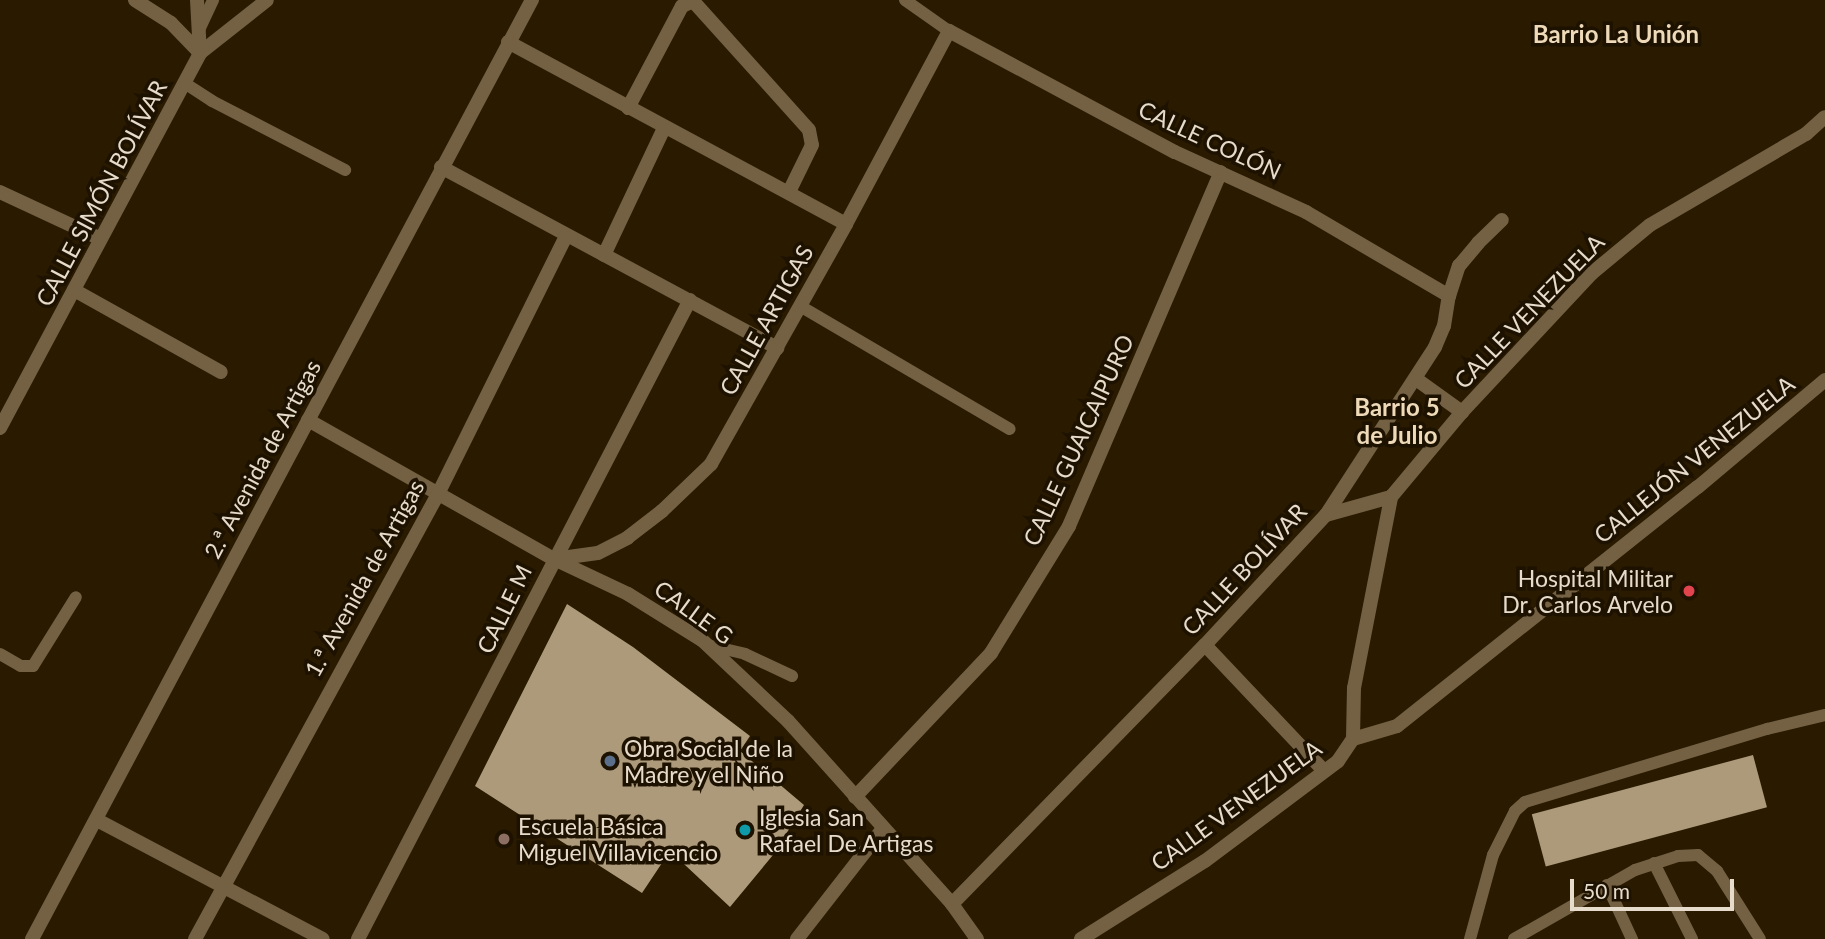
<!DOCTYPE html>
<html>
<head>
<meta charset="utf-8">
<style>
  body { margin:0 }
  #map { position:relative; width:1825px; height:939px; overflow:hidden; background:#291a00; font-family:Lato,sans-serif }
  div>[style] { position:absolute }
  .building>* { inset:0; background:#ad9a7b; transform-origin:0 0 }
  .lane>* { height:12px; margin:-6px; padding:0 6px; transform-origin:6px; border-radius:6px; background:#746143 }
  .street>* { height:14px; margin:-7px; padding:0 7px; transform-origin:7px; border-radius:7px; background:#746143 }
  .dots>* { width:19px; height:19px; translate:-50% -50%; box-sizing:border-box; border:4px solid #1d1100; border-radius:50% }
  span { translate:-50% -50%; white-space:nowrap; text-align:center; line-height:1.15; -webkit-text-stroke:7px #1d1100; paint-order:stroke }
  .street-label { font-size:23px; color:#e7dccc }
  .poi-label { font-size:23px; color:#e7dccc }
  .right { translate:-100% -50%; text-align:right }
  .left { translate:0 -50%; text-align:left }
  .neighbourhood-label { font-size:24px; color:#eed9b9; font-weight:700 }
  .scale { position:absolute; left:1570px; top:879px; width:164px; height:32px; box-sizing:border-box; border:4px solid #e7dccc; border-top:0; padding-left:9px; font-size:21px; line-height:24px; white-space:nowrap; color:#e7dccc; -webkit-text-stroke:5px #1d1100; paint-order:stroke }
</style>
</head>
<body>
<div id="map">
  <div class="building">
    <i style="clip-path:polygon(567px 604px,633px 647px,750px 736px,740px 751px,804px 805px,773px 855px,730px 907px,670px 851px,642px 893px,475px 786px)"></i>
    <i style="left:1753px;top:755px;width:54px;height:229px;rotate:75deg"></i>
  </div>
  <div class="lane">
    <i style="left:905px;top:0;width:54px;rotate:35.2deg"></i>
    <i style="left:200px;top:28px;width:31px;rotate:-65deg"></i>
    <i style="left:186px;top:84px;width:31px;rotate:33deg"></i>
    <i style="left:212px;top:101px;width:150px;rotate:27.4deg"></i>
    <i style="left:800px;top:306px;width:243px;rotate:30.4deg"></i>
    <i style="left:707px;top:645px;width:39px;rotate:13deg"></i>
    <i style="left:745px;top:654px;width:52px;rotate:25.1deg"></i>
    <i style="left:0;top:654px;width:24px;rotate:30deg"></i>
    <i style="left:21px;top:666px;width:12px"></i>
    <i style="left:33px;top:666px;width:81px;rotate:-58.1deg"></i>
    <i style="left:1654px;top:863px;width:85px;rotate:63.4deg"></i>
    <i style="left:1607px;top:885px;width:60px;rotate:65.2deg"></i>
    <i style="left:1470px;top:939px;width:87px;rotate:-74.7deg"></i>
    <i style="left:1493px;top:855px;width:49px;rotate:-63.4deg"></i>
    <i style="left:1515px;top:811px;width:13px;rotate:-42deg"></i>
    <i style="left:1525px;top:802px;width:253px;rotate:-16.8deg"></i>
    <i style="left:1767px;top:729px;width:60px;rotate:-13.6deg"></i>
    <i style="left:1514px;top:939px;width:139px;rotate:-29.7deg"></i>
    <i style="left:1635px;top:870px;width:45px;rotate:-18deg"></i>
    <i style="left:1678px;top:856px;width:20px;rotate:-3deg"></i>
    <i style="left:1698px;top:855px;width:25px;rotate:40deg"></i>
    <i style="left:1717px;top:871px;width:80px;rotate:57.7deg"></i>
  </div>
  <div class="street">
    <i style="left:135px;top:0;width:43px;rotate:32.6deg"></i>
    <i style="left:171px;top:23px;width:42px;rotate:46deg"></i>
    <i style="left:197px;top:0;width:53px;rotate:86.8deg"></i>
    <i style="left:508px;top:42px;width:384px;rotate:28.3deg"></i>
    <i style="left:628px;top:108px;width:115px;rotate:-62.1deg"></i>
    <i style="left:682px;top:6px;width:12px;rotate:-24deg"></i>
    <i style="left:693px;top:1px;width:173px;rotate:48deg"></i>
    <i style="left:809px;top:130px;width:15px;rotate:79deg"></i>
    <i style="left:812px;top:145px;width:52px;rotate:116.1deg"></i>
    <i style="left:441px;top:167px;width:382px;rotate:28.3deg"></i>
    <i style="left:0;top:192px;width:111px;rotate:25deg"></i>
    <i style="left:604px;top:255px;width:140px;rotate:-64.7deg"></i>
    <i style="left:74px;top:290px;width:168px;rotate:29.2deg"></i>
    <i style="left:1416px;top:379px;width:57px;rotate:35.7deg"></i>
    <i style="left:308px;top:420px;width:283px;rotate:29.5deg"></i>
    <i style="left:554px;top:559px;width:82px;rotate:25.3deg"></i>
    <i style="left:628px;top:594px;width:87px;rotate:31.9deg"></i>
    <i style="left:702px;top:640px;width:118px;rotate:43.3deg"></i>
    <i style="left:788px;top:721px;width:246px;rotate:48.1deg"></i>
    <i style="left:952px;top:904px;width:43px;rotate:54.5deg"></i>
    <i style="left:0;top:428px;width:425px;rotate:-61.9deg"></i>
    <i style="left:200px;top:53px;width:85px;rotate:-38.3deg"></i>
    <i style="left:1326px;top:515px;width:67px;rotate:-15.5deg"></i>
    <i style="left:554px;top:559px;width:44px;rotate:-7.8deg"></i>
    <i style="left:598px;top:553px;width:33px;rotate:-27deg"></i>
    <i style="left:627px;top:538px;width:44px;rotate:-37.6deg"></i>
    <i style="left:662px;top:511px;width:68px;rotate:-43.8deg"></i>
    <i style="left:711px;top:464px;width:275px;rotate:-60.6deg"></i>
    <i style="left:846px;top:224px;width:219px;rotate:-61.9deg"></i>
    <i style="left:949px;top:31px;width:256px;rotate:28.2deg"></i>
    <i style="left:1175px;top:152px;width:144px;rotate:24.6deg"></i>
    <i style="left:1306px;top:212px;width:166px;rotate:30.4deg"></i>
    <i style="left:1205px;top:645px;width:173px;rotate:46.6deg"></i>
    <i style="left:1353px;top:739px;width:46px;rotate:-16.5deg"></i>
    <i style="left:1397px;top:726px;width:384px;rotate:-38.5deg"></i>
    <i style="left:1698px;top:487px;width:166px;rotate:-40.1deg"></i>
    <i style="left:855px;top:797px;width:198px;rotate:-46.6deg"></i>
    <i style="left:991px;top:653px;width:149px;rotate:-58.4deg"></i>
    <i style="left:1069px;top:526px;width:385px;rotate:-66.8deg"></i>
    <i style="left:97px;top:820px;width:255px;rotate:27.8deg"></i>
    <i style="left:952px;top:904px;width:362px;rotate:-45.7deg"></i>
    <i style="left:1205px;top:645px;width:178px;rotate:-47.1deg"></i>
    <i style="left:1326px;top:515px;width:200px;rotate:-57deg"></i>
    <i style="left:1435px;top:347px;width:23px;rotate:-67deg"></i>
    <i style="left:1444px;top:326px;width:30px;rotate:-81deg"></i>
    <i style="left:1449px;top:296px;width:32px;rotate:-72deg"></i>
    <i style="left:1459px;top:266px;width:30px;rotate:-50deg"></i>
    <i style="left:1478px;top:243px;width:33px;rotate:-44deg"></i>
    <i style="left:32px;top:939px;width:1064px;rotate:-61.97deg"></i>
    <i style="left:195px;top:939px;width:507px;rotate:-61.36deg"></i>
    <i style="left:438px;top:494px;width:288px;rotate:-63.6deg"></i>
    <i style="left:358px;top:939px;width:720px;rotate:-62.55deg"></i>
    <i style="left:797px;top:939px;width:138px;rotate:-52.1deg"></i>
    <i style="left:1081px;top:939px;width:146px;rotate:-32.2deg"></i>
    <i style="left:1205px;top:861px;width:166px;rotate:-36.9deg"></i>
    <i style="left:1338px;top:761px;width:27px;rotate:-56deg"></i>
    <i style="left:1353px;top:739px;width:51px;rotate:-88.9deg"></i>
    <i style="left:1354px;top:688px;width:195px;rotate:-79deg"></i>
    <i style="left:1391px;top:497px;width:111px;rotate:-50.1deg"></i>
    <i style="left:1462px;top:412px;width:190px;rotate:-46.9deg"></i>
    <i style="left:1592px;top:273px;width:75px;rotate:-39.6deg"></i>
    <i style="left:1650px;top:225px;width:181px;rotate:-30.3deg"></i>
    <i style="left:1806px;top:134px;width:25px;rotate:-42deg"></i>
  </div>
  <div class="dots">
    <i style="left:1689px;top:591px;background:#e0444e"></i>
    <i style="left:610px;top:761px;background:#5c6f8a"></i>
    <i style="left:745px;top:830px;background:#0f9aa8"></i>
    <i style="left:504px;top:839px;background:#8d6e63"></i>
  </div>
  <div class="street-label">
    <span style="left:1210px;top:140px;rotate:25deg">CALLE COLÓN</span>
    <span style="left:101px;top:193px;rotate:-62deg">CALLE SIMÓN BOLÍVAR</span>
    <span style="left:1529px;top:311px;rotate:-46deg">CALLE VENEZUELA</span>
    <span style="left:766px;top:320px;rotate:-61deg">CALLE ARTIGAS</span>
    <span style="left:1078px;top:440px;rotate:-65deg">CALLE GUAICAIPURO</span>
    <span style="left:262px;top:459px;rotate:-62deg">2.ª Avenida de Artigas</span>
    <span style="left:1694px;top:459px;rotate:-39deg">CALLEJÓN VENEZUELA</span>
    <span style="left:1244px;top:569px;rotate:-47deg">CALLE BOLÍVAR</span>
    <span style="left:364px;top:578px;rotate:-61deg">1.ª Avenida de Artigas</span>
    <span style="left:504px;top:609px;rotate:-64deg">CALLE M</span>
    <span style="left:694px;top:612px;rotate:36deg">CALLE G</span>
    <span style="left:1236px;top:805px;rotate:-36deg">CALLE VENEZUELA</span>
  </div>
  <div class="poi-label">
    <span class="right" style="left:1673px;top:591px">Hospital Militar<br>Dr. Carlos Arvelo</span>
    <span class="left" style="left:624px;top:761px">Obra Social de la<br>Madre y el Niño</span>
    <span class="left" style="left:759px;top:830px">Iglesia San<br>Rafael De Artigas</span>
    <span class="left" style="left:518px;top:839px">Escuela Básica<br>Miguel Villavicencio</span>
  </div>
  <div class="neighbourhood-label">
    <span style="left:1616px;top:34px">Barrio La Unión</span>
    <span style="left:1397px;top:421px">Barrio 5<br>de Julio</span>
  </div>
  <div class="scale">50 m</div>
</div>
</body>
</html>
